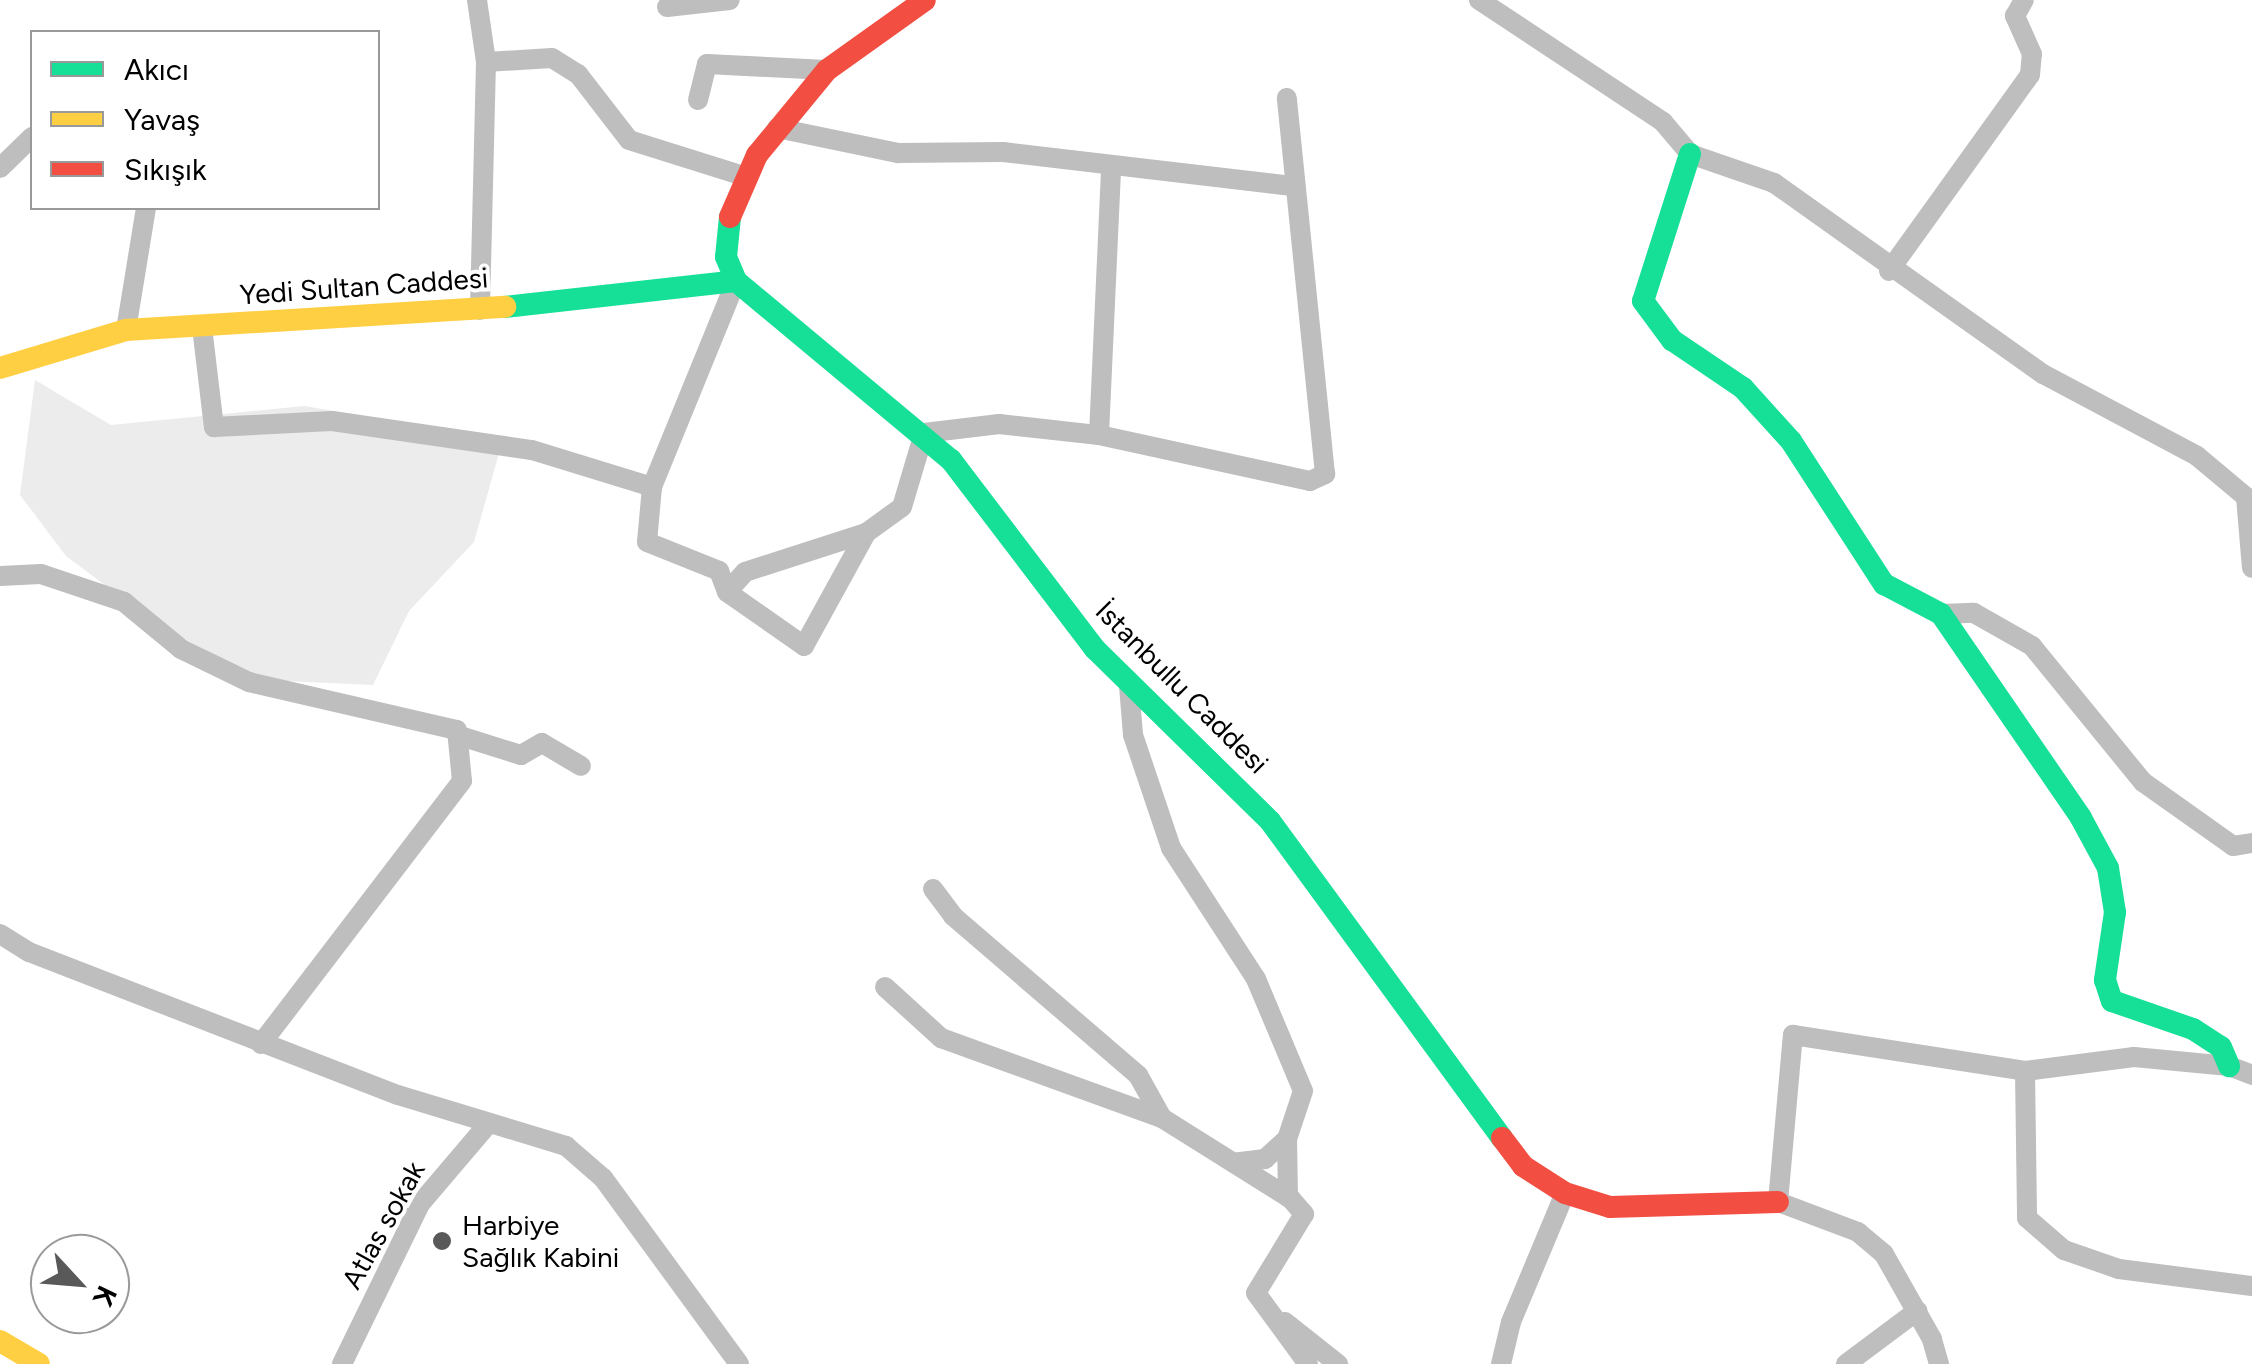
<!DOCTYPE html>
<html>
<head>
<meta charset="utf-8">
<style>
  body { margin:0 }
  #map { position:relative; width:2252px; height:1364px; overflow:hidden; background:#fff; font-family:Figtree,sans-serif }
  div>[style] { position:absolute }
  .green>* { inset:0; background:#ececec }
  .street>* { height:20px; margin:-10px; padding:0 10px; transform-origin:10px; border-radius:10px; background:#bebebe }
  .fast>* { height:22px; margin:-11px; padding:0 11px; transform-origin:11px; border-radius:11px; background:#16e098 }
  .slow>* { height:22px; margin:-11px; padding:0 11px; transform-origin:11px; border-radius:11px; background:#ffcf43 }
  .jam>* { height:22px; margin:-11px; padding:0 11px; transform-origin:11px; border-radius:11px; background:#f24e42 }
  .dots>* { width:28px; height:28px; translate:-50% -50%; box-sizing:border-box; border:5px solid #fff; border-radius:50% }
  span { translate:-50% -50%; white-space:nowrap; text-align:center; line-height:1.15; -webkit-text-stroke:8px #fff; paint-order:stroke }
  .street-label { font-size:28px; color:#000 }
  .poi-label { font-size:28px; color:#000 }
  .left { translate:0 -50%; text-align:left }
  .legend { position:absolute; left:30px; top:30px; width:350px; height:180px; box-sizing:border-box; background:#fff; border:2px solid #999; margin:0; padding:12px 18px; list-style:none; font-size:30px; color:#000 }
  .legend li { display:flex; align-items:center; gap:20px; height:50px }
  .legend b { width:50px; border:2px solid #999 }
  .north { position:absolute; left:30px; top:1234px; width:100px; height:100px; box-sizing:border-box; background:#fff; border:2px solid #999; border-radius:50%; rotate:116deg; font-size:28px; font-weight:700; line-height:40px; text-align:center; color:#000 }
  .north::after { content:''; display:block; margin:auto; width:35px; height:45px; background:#595959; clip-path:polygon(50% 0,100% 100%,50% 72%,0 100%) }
</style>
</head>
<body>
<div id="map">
  <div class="green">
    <i style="clip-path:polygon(35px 380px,111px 425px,304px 406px,503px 439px,474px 542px,409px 611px,373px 685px,263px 680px,160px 626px,66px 556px,20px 495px)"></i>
  </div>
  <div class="street">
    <i style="left:477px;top:0;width:63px;rotate:81.7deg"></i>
    <i style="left:486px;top:62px;width:248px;rotate:91.4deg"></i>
    <i style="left:1479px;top:0;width:221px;rotate:33.5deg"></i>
    <i style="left:1663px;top:122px;width:42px;rotate:49.8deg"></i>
    <i style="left:1690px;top:154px;width:89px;rotate:19deg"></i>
    <i style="left:1774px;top:183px;width:330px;rotate:35.4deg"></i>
    <i style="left:2043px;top:374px;width:174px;rotate:28deg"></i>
    <i style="left:2197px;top:456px;width:64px;rotate:39.9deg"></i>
    <i style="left:2246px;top:497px;width:71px;rotate:85.2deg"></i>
    <i style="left:667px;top:7px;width:63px;rotate:-6.3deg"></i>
    <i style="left:486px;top:62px;width:66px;rotate:-3.5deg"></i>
    <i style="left:552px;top:58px;width:31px;rotate:32deg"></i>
    <i style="left:578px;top:74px;width:83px;rotate:52.3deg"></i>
    <i style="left:629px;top:140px;width:121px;rotate:17.4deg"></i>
    <i style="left:698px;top:100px;width:37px;rotate:-76deg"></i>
    <i style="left:707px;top:64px;width:120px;rotate:2.9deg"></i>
    <i style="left:777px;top:128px;width:124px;rotate:11.7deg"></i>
    <i style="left:898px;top:153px;width:105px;rotate:-0.5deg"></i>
    <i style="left:1003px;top:152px;width:291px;rotate:6.7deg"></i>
    <i style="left:0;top:168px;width:45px;rotate:-44.1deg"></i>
    <i style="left:1889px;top:271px;width:241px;rotate:-54.3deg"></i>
    <i style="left:2030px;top:75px;width:21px;rotate:-85deg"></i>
    <i style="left:2032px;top:54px;width:42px;rotate:-114.1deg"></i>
    <i style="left:2015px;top:16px;width:18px;rotate:-61deg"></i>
    <i style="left:736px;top:281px;width:222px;rotate:112.2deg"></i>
    <i style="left:652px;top:487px;width:55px;rotate:95.2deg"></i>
    <i style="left:647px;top:542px;width:78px;rotate:21.9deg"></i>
    <i style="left:719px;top:571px;width:22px;rotate:69deg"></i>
    <i style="left:727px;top:592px;width:94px;rotate:35deg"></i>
    <i style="left:804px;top:646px;width:129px;rotate:-61.2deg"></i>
    <i style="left:202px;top:327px;width:101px;rotate:83.2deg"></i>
    <i style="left:214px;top:427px;width:118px;rotate:-2.9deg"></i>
    <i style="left:332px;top:421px;width:202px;rotate:8.3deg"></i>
    <i style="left:532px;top:450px;width:126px;rotate:17.1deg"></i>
    <i style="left:126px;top:330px;width:124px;rotate:-80.7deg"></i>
    <i style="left:1099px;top:435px;width:268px;rotate:-87.4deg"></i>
    <i style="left:0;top:576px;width:41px;rotate:-2.8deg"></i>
    <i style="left:41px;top:574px;width:88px;rotate:18.6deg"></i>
    <i style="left:124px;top:602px;width:74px;rotate:39.5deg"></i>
    <i style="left:181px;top:649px;width:76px;rotate:25.9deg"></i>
    <i style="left:249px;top:682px;width:213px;rotate:13deg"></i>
    <i style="left:457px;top:730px;width:51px;rotate:84.4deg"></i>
    <i style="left:462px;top:781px;width:331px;rotate:127.4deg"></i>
    <i style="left:727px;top:592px;width:27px;rotate:-48deg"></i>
    <i style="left:745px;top:572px;width:127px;rotate:-17.9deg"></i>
    <i style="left:866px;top:533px;width:44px;rotate:-35.8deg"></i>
    <i style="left:902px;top:507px;width:77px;rotate:-73.4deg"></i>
    <i style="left:924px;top:433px;width:76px;rotate:-6.8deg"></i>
    <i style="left:999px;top:424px;width:101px;rotate:6.3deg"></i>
    <i style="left:1099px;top:435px;width:216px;rotate:12.3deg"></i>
    <i style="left:1310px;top:481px;width:17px;rotate:-25deg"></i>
    <i style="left:1325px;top:474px;width:378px;rotate:-95.8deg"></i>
    <i style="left:1941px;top:614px;width:33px;rotate:-2deg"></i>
    <i style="left:1974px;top:613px;width:67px;rotate:29.6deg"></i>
    <i style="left:2032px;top:646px;width:176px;rotate:50.8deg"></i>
    <i style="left:2143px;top:782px;width:110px;rotate:35.4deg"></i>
    <i style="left:2233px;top:846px;width:19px;rotate:-9deg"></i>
    <i style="left:1129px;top:686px;width:49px;rotate:85.3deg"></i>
    <i style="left:1133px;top:735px;width:119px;rotate:71.4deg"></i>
    <i style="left:1171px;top:848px;width:156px;rotate:57deg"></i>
    <i style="left:1256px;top:979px;width:121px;rotate:67.2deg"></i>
    <i style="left:1303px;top:1091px;width:51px;rotate:108.4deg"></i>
    <i style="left:1287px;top:1139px;width:30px;rotate:138deg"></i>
    <i style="left:1265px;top:1159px;width:31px;rotate:173deg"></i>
    <i style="left:457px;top:735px;width:67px;rotate:17.4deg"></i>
    <i style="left:521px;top:755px;width:24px;rotate:-30deg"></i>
    <i style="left:542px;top:743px;width:45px;rotate:30.5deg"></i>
    <i style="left:933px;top:889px;width:34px;rotate:53deg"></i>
    <i style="left:953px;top:916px;width:244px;rotate:40.7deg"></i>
    <i style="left:1138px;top:1075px;width:49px;rotate:60.8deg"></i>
    <i style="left:1162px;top:1118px;width:152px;rotate:32.1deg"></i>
    <i style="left:1291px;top:1199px;width:20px;rotate:49deg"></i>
    <i style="left:1304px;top:1214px;width:92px;rotate:121.3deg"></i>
    <i style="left:1256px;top:1293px;width:88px;rotate:53.8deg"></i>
    <i style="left:0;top:934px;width:34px;rotate:32deg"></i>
    <i style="left:29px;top:952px;width:396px;rotate:21.2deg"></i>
    <i style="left:398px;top:1095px;width:176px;rotate:16.9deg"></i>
    <i style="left:566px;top:1146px;width:49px;rotate:40.9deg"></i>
    <i style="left:603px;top:1178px;width:230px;rotate:53.8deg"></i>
    <i style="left:885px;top:987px;width:76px;rotate:42.3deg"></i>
    <i style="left:941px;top:1038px;width:235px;rotate:19.9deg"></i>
    <i style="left:2025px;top:1071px;width:147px;rotate:89.2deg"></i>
    <i style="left:2027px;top:1218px;width:49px;rotate:40.9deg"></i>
    <i style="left:2064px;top:1250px;width:58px;rotate:19.1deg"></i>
    <i style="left:2119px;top:1269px;width:134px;rotate:7.3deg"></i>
    <i style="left:1287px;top:1139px;width:58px;rotate:89deg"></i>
    <i style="left:1285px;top:1322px;width:68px;rotate:38.4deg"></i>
    <i style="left:342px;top:1364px;width:178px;rotate:-64deg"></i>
    <i style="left:420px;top:1204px;width:105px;rotate:-49.6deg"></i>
    <i style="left:1501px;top:1364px;width:43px;rotate:-76.6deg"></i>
    <i style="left:1511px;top:1322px;width:140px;rotate:-67.3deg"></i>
    <i style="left:1846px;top:1364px;width:89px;rotate:-36.7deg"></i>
    <i style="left:1939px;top:1364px;width:26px;rotate:-106deg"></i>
    <i style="left:1932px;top:1339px;width:98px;rotate:-119.5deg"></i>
    <i style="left:1884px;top:1254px;width:34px;rotate:-140deg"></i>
    <i style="left:1858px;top:1232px;width:85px;rotate:-159.4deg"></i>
    <i style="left:1778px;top:1202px;width:168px;rotate:-84.9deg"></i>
    <i style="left:1793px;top:1035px;width:235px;rotate:8.8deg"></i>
    <i style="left:2025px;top:1071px;width:110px;rotate:-7.3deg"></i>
    <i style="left:2134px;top:1057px;width:95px;rotate:5.4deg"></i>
    <i style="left:2229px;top:1066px;width:25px;rotate:21deg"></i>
  </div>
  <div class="fast">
    <i style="left:1690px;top:154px;width:154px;rotate:107.7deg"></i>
    <i style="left:1643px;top:301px;width:49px;rotate:53.4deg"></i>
    <i style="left:1672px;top:340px;width:86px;rotate:34.1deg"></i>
    <i style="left:1743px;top:388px;width:72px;rotate:47.8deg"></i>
    <i style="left:1791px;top:441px;width:171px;rotate:57deg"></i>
    <i style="left:1884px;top:584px;width:64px;rotate:27.8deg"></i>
    <i style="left:1941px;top:614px;width:247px;rotate:55.5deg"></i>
    <i style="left:2081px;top:818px;width:57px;rotate:61.6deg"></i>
    <i style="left:2108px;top:868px;width:45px;rotate:81deg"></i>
    <i style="left:2115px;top:912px;width:69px;rotate:98.4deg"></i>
    <i style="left:2105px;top:980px;width:22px;rotate:72deg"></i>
    <i style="left:2112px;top:1001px;width:86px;rotate:19.1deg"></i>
    <i style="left:2193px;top:1029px;width:33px;rotate:33deg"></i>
    <i style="left:2221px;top:1047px;width:21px;rotate:67deg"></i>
    <i style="left:730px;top:217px;width:40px;rotate:95.7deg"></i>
    <i style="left:726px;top:257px;width:26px;rotate:67deg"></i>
    <i style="left:736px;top:281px;width:280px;rotate:39.8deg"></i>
    <i style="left:951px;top:460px;width:238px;rotate:52.7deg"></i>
    <i style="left:1095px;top:649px;width:245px;rotate:44.5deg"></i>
    <i style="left:1270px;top:821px;width:393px;rotate:53.8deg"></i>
    <i style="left:505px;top:307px;width:232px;rotate:-6.4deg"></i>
  </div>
  <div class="slow">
    <i style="left:0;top:368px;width:132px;rotate:-16.8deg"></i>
    <i style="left:126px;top:330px;width:380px;rotate:-3.5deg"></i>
    <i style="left:0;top:1341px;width:45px;rotate:30.5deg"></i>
  </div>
  <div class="jam">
    <i style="left:730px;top:217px;width:68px;rotate:-66.5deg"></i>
    <i style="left:757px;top:155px;width:110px;rotate:-50.5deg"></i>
    <i style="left:827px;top:70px;width:120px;rotate:-35.5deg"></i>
    <i style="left:1502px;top:1138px;width:35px;rotate:53deg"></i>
    <i style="left:1523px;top:1166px;width:50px;rotate:32.7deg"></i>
    <i style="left:1565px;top:1193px;width:47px;rotate:17.3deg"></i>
    <i style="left:1610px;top:1207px;width:168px;rotate:-1.7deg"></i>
  </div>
  <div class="dots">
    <i style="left:442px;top:1241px;background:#595959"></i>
  </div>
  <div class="street-label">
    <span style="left:364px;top:286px;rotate:-4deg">Yedi Sultan Caddesi</span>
    <span style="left:1182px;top:687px;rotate:45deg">İstanbullu Caddesi</span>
    <span style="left:383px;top:1225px;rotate:-61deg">Atlas sokak</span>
  </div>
  <div class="poi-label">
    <span class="left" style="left:462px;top:1241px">Harbiye<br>Sağlık Kabini</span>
  </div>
  <ul class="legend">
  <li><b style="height:12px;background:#16e098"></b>Akıcı</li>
  <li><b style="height:12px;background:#ffcf43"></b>Yavaş</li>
  <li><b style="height:12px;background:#f24e42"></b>Sıkışık</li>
  </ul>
  <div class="north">K</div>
</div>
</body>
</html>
